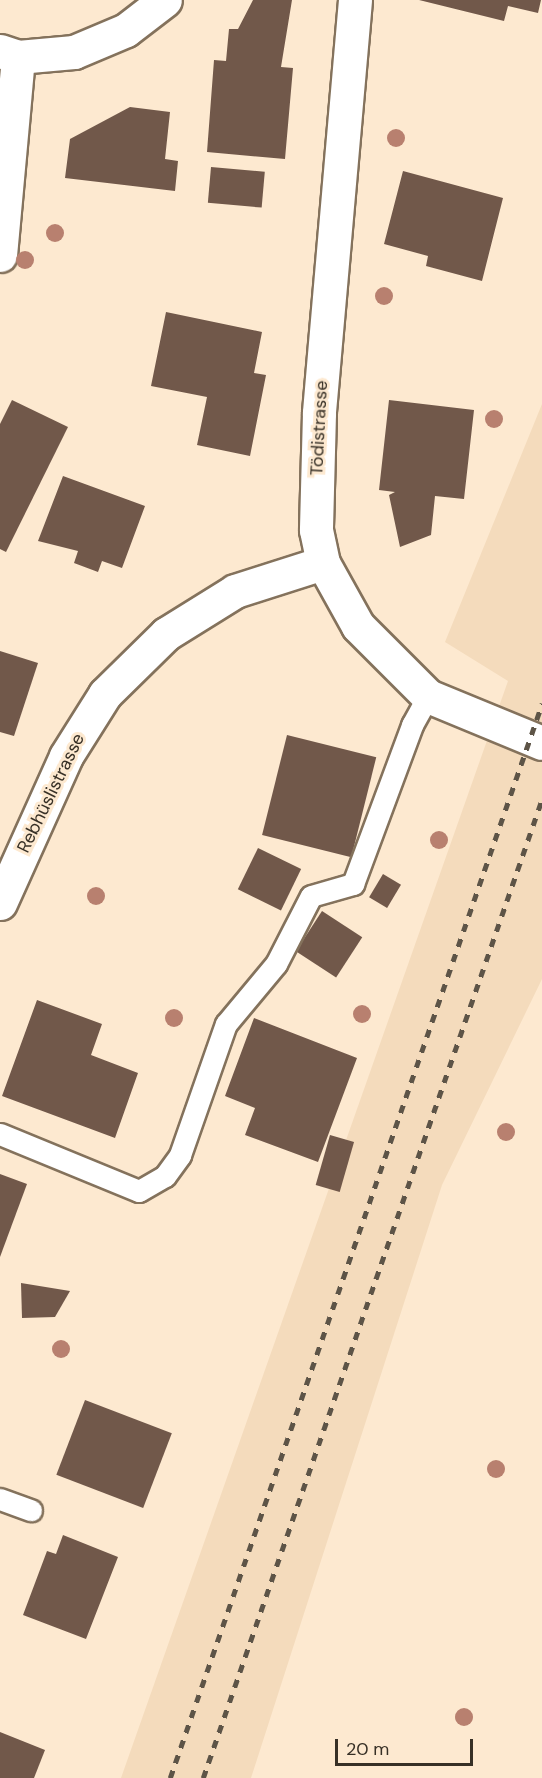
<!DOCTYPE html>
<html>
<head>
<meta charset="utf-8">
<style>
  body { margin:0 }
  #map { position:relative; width:542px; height:1778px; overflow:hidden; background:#fde9d0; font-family:"DM Sans",sans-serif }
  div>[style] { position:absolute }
  .built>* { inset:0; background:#f4dbbc }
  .building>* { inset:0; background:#71584a; transform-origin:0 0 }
  .roads { filter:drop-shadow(2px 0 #84725c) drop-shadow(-2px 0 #84725c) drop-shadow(0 2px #84725c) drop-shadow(0 -2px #84725c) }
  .lane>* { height:21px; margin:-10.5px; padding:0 10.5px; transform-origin:10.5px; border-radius:10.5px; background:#fff }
  .street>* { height:33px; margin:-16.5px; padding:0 16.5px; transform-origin:16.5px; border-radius:16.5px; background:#fff }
  .rail>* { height:4.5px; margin-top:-2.25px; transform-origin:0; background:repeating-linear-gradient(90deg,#5d5447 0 8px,transparent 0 16px) }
  .trees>* { width:18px; height:18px; margin:-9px; border-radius:50%; background:#b8806f }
  span { translate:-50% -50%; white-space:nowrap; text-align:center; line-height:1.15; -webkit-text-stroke:6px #fde9d0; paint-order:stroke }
  .street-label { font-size:18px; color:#373026 }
  .scale { position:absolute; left:335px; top:1739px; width:138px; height:27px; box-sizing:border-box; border:3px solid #373026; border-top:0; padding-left:8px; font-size:18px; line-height:21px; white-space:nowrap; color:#373026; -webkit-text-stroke:4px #fde9d0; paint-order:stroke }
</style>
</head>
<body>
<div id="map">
  <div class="built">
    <i style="clip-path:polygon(542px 404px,542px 979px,442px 1185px,251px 1778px,121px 1778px,508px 681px,445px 642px)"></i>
  </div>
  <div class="building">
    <i style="clip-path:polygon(253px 0,292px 0,281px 67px,293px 68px,285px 159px,207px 152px,214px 60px,226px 61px,229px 29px,238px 29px)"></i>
    <i style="clip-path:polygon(419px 0,541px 0,538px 13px,508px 6px,504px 21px)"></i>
    <i style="clip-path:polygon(130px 107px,170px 112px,165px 159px,178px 161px,175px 191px,65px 178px,70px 139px)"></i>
    <i style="left:211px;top:167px;width:54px;height:36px;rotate:5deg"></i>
    <i style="clip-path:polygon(403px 171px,503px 198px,482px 281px,426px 266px,428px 256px,384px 244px)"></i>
    <i style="clip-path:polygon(166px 312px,262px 332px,254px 373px,266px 375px,250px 456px,197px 445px,207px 397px,151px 386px)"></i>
    <i style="clip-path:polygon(12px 400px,68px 427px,6px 552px,0 549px,0 424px)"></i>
    <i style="clip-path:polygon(389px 400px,474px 410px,464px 499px,435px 496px,431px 535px,400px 547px,389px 495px,395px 492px,379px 490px)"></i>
    <i style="clip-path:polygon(63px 476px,145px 506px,122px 568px,102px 561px,98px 572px,74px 563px,78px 551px,38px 541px)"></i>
    <i style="clip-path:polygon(0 651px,38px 663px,14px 736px,0 732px)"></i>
    <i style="left:287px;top:735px;width:92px;height:103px;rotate:14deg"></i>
    <i style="left:258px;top:848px;width:48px;height:46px;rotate:26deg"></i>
    <i style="left:383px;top:874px;width:21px;height:27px;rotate:31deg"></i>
    <i style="left:322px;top:911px;width:48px;height:48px;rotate:33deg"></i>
    <i style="clip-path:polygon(37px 1000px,102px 1024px,91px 1055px,138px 1073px,115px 1138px,2px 1096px)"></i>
    <i style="clip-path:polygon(254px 1018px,357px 1058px,318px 1162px,245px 1135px,255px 1108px,225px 1096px)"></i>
    <i style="left:330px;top:1135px;width:25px;height:52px;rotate:16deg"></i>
    <i style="clip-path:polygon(0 1174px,27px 1184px,0 1257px)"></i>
    <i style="clip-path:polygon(21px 1283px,70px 1291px,55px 1317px,22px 1318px)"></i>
    <i style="left:85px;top:1400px;width:93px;height:80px;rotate:21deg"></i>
    <i style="clip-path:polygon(63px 1535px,118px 1557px,86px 1639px,23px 1615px,47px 1551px,56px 1554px)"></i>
    <i style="clip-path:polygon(0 1732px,45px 1750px,34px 1778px,0 1778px)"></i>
  </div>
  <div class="roads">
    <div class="lane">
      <i style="left:0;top:1134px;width:150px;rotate:22.3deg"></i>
      <i style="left:139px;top:1191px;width:30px;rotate:-30deg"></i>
      <i style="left:165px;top:1176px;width:26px;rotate:-54deg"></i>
      <i style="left:180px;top:1155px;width:139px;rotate:-70.7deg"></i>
      <i style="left:226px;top:1024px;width:78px;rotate:-50.2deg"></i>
      <i style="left:276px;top:964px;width:76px;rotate:-62.8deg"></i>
      <i style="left:311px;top:896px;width:44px;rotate:-15.9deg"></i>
      <i style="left:353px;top:884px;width:170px;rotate:-69.6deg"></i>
      <i style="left:412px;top:725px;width:33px;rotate:-61deg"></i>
      <i style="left:0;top:1499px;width:33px;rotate:20deg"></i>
    </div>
    <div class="street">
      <i style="left:355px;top:0;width:415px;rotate:95deg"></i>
      <i style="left:319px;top:413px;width:117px;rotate:91.5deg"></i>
      <i style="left:316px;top:530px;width:34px;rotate:78deg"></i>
      <i style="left:323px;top:563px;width:72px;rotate:60.9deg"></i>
      <i style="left:358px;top:626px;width:99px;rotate:45deg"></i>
      <i style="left:428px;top:696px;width:123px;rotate:22.4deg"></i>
      <i style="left:0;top:51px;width:19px;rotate:18deg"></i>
      <i style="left:18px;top:57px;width:56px;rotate:-5.1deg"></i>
      <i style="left:74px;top:52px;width:56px;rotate:-22.9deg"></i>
      <i style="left:126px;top:30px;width:49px;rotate:-37.6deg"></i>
      <i style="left:0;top:255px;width:199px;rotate:-84.8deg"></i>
      <i style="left:0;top:903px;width:161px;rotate:-65.8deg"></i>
      <i style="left:66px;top:756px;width:73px;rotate:-57.8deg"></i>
      <i style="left:105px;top:694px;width:86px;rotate:-44.5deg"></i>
      <i style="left:166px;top:634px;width:81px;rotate:-31.9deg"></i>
      <i style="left:235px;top:591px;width:92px;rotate:-17.7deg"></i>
    </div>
  </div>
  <div class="rail">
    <i style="left:170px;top:1778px;width:1137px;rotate:-70.9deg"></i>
    <i style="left:203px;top:1778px;width:1036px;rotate:-70.9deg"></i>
  </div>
  <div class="trees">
    <i style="left:396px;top:138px"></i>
    <i style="left:55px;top:233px"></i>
    <i style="left:25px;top:260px"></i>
    <i style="left:384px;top:296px"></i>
    <i style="left:494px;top:419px"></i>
    <i style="left:439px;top:840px"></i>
    <i style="left:96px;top:896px"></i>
    <i style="left:362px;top:1014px"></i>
    <i style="left:174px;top:1018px"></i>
    <i style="left:506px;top:1132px"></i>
    <i style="left:61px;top:1349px"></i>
    <i style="left:496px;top:1469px"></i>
    <i style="left:464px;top:1717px"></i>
  </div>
  <div class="street-label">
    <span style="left:319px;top:428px;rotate:-87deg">Tödistrasse</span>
    <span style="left:51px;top:793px;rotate:-64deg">Rebhüslistrasse</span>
  </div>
  <div class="scale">20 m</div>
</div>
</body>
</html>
